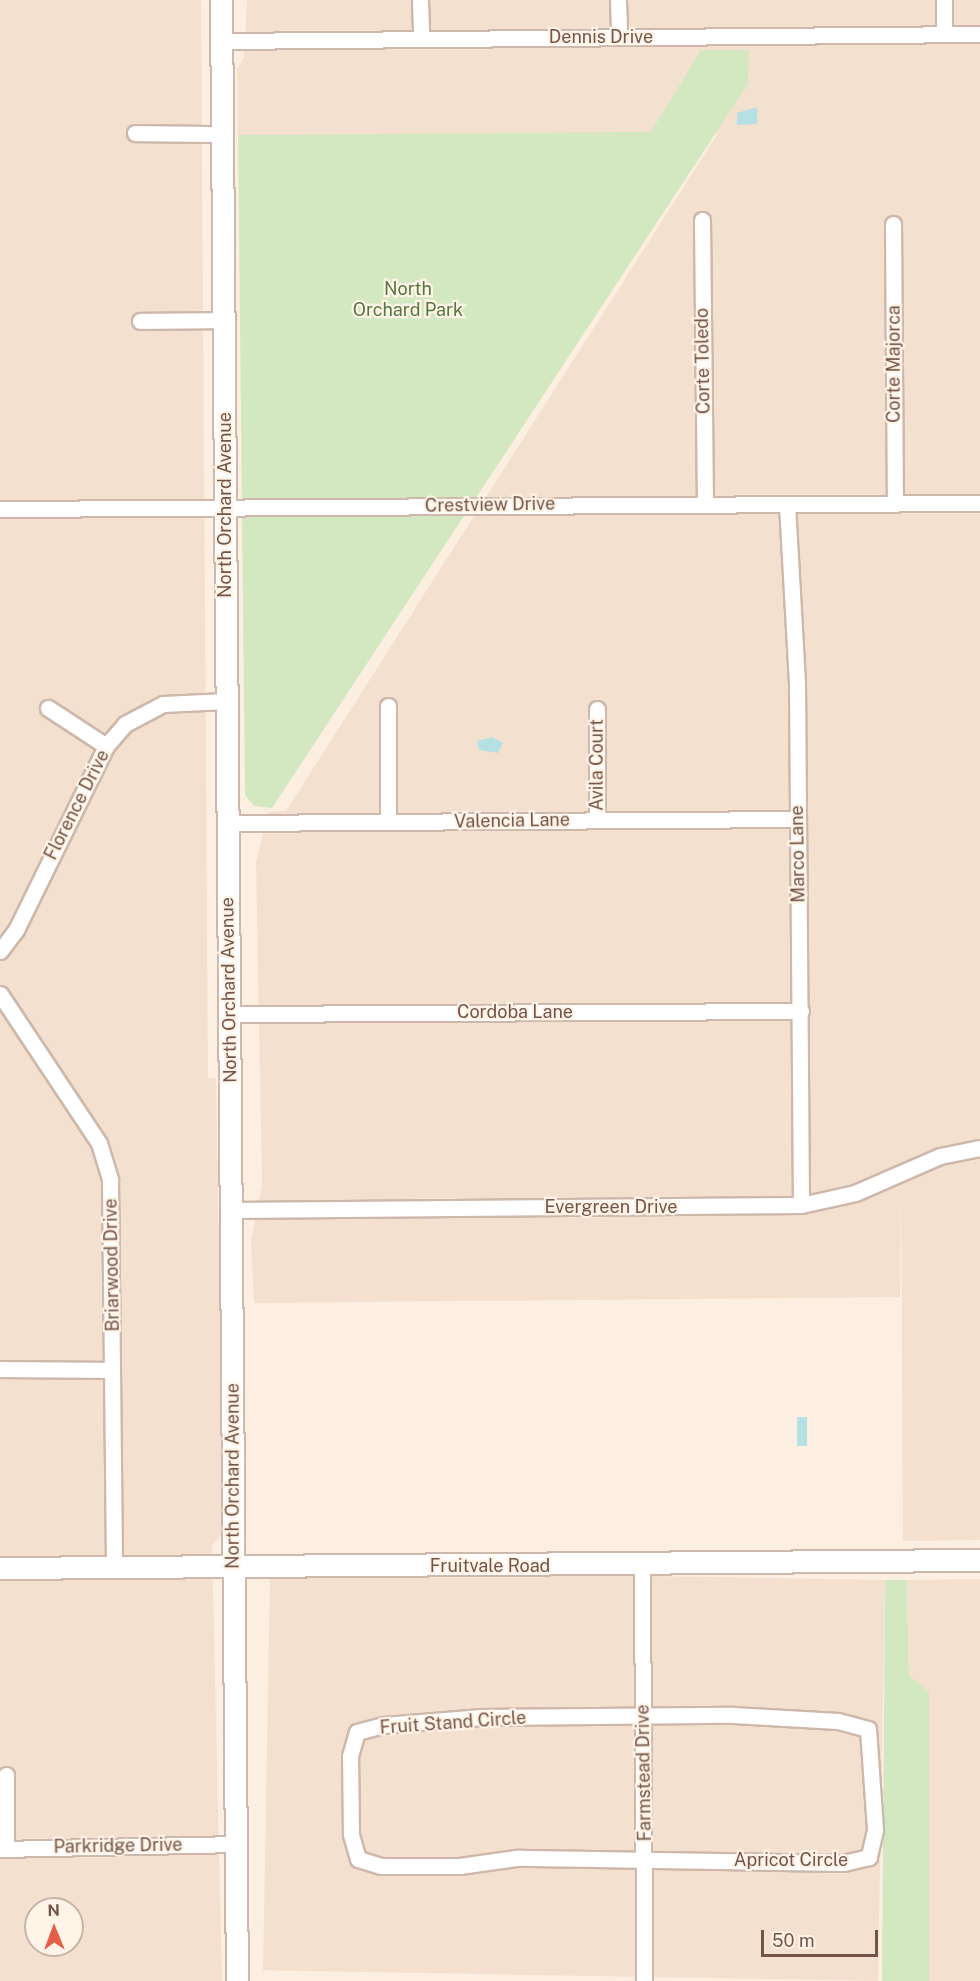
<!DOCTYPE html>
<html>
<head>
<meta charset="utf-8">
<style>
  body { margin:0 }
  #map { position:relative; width:980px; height:1981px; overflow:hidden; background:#fcefe1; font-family:"Public Sans",sans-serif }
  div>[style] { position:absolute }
  .residential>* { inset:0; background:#f3e0cf; transform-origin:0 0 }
  .green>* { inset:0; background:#d3e8c0 }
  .water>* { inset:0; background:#b6e1e4; transform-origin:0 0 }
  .roads { filter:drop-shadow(2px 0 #ceb8ab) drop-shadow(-2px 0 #ceb8ab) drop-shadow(0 2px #ceb8ab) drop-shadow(0 -2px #ceb8ab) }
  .street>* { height:15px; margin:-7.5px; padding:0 7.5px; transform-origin:7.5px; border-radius:7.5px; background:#fff }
  .secondary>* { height:21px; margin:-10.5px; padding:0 10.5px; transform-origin:10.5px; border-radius:10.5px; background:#fff }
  span { translate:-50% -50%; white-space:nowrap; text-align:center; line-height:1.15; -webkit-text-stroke:4.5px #fff4e7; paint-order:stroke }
  .street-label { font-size:18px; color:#725448 }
  .park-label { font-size:18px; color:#547841 }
  .north { position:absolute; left:24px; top:1897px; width:60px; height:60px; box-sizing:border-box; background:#fff4e7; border:2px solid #c7b4a7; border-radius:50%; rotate:359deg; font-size:16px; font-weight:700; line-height:24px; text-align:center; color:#725448 }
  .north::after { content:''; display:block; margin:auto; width:21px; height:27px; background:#e45f47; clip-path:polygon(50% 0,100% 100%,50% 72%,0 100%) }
  .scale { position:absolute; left:761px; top:1930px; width:117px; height:27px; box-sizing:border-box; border:3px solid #725448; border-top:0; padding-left:8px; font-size:18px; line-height:21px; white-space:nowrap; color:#725448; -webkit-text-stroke:4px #fff4e7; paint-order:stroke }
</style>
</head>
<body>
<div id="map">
  <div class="residential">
    <i style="clip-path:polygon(evenodd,0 0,201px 0,208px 1078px,216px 1078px,224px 1532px,212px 1546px,222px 1981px,0 1981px,0 0,36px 1909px,72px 1909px,72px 1945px,36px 1945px,36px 1909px)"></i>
    <i style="clip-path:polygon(247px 0,980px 0,980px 1540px,903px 1541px,901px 1185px,900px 1297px,254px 1303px,251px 1241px,262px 1185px,256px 862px,268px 812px,286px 811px,718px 133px,243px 141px,238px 135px,237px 68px,244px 58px)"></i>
    <i style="clip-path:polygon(980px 1579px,980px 1981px,929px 1981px,929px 1692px,909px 1675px,907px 1580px)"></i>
    <i style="left:885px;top:1580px;width:401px;height:615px;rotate:91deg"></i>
  </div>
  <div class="green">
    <i style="clip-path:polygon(701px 50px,749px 50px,748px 84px,272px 808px,254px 806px,245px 795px,238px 135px,651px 132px)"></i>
    <i style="clip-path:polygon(885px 1580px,907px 1580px,909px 1675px,929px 1692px,929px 1981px,882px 1981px)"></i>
  </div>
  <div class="water">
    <i style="clip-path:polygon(757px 107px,757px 124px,737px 125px,737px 113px)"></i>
    <i style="clip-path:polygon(492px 737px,503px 743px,498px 753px,479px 750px,477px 741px)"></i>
    <i style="left:797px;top:1417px;width:10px;height:29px"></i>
  </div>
  <div class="roads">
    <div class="street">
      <i style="left:420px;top:0;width:38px;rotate:88deg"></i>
      <i style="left:618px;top:0;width:36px;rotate:88deg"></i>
      <i style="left:944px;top:0;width:34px;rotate:90deg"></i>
      <i style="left:221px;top:41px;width:759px;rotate:-0.53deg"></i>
      <i style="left:135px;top:133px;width:87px;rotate:0.7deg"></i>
      <i style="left:702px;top:220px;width:282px;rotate:89.4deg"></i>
      <i style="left:893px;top:224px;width:279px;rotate:89.6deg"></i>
      <i style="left:140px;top:321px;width:84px;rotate:-0.7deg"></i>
      <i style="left:787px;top:504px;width:179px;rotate:86.8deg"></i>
      <i style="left:797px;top:683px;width:522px;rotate:89.56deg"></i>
      <i style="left:0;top:509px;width:980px;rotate:-0.35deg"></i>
      <i style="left:388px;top:706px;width:116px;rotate:90deg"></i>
      <i style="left:48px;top:708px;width:69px;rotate:33.2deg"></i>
      <i style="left:597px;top:820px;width:111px;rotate:-90deg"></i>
      <i style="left:228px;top:823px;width:569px;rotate:-0.4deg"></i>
      <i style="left:0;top:951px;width:26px;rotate:-53deg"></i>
      <i style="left:16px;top:930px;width:205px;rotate:-63.9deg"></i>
      <i style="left:106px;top:746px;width:29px;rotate:-49deg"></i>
      <i style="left:125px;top:724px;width:43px;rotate:-27.8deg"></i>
      <i style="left:163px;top:704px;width:63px;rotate:-2.7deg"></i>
      <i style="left:0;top:994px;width:179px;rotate:56.4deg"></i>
      <i style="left:99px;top:1143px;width:39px;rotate:73deg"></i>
      <i style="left:110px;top:1180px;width:388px;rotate:89.4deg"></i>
      <i style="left:229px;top:1014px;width:572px;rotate:-0.3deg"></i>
      <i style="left:231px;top:1210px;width:570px;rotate:-0.5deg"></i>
      <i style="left:801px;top:1205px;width:55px;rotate:-12.5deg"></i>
      <i style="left:855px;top:1193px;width:93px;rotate:-23.5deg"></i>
      <i style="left:940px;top:1156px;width:41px;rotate:-11.3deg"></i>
      <i style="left:0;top:1369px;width:112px;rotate:0.5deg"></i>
      <i style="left:642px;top:1565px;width:416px;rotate:89.7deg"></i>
      <i style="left:733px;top:1715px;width:105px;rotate:3.3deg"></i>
      <i style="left:838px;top:1721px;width:31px;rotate:15deg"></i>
      <i style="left:868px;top:1729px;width:101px;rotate:86deg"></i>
      <i style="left:875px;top:1830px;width:28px;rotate:103deg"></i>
      <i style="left:869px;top:1857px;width:27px;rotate:167deg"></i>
      <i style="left:843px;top:1863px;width:327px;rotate:-179.1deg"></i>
      <i style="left:516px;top:1858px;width:57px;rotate:171.9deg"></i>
      <i style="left:460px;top:1866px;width:79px;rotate:180deg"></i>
      <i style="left:381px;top:1866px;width:24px;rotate:-163deg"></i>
      <i style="left:358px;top:1859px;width:26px;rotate:-106deg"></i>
      <i style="left:351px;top:1834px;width:78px;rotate:-90.7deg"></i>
      <i style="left:350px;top:1756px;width:25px;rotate:-74deg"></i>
      <i style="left:357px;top:1732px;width:28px;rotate:-15deg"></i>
      <i style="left:384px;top:1725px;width:98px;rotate:-4.7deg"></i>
      <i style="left:482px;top:1717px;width:251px;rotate:-0.5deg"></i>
      <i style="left:6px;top:1775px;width:74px;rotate:90deg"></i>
      <i style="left:0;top:1849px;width:236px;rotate:-1.2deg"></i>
    </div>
    <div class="secondary">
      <i style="left:221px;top:0;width:1981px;rotate:89.54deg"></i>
      <i style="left:0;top:1568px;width:980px;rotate:-0.47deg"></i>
    </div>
  </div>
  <div class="street-label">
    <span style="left:601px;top:37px">Dennis Drive</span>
    <span style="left:703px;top:361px;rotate:-91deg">Corte Toledo</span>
    <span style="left:894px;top:364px;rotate:-90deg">Corte Majorca</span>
    <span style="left:225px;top:505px;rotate:-90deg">North Orchard Avenue</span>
    <span style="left:490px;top:505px;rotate:-1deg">Crestview Drive</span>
    <span style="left:597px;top:765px;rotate:-90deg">Avila Court</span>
    <span style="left:77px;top:805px;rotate:-63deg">Florence Drive</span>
    <span style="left:512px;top:821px;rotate:-1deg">Valencia Lane</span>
    <span style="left:798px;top:854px;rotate:-91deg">Marco Lane</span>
    <span style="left:229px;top:990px;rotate:-91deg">North Orchard Avenue</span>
    <span style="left:515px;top:1012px">Cordoba Lane</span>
    <span style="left:611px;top:1207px">Evergreen Drive</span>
    <span style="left:112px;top:1265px;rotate:-91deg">Briarwood Drive</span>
    <span style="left:233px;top:1476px;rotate:-90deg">North Orchard Avenue</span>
    <span style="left:490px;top:1566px">Fruitvale Road</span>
    <span style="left:453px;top:1723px;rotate:-4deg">Fruit Stand Circle</span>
    <span style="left:644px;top:1773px;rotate:-91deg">Farmstead Drive</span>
    <span style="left:118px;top:1846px;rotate:-1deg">Parkridge Drive</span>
    <span style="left:791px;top:1860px">Apricot Circle</span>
  </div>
  <div class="park-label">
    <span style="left:408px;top:300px">North<br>Orchard Park</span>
  </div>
  <div class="north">N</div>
  <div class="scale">50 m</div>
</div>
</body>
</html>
